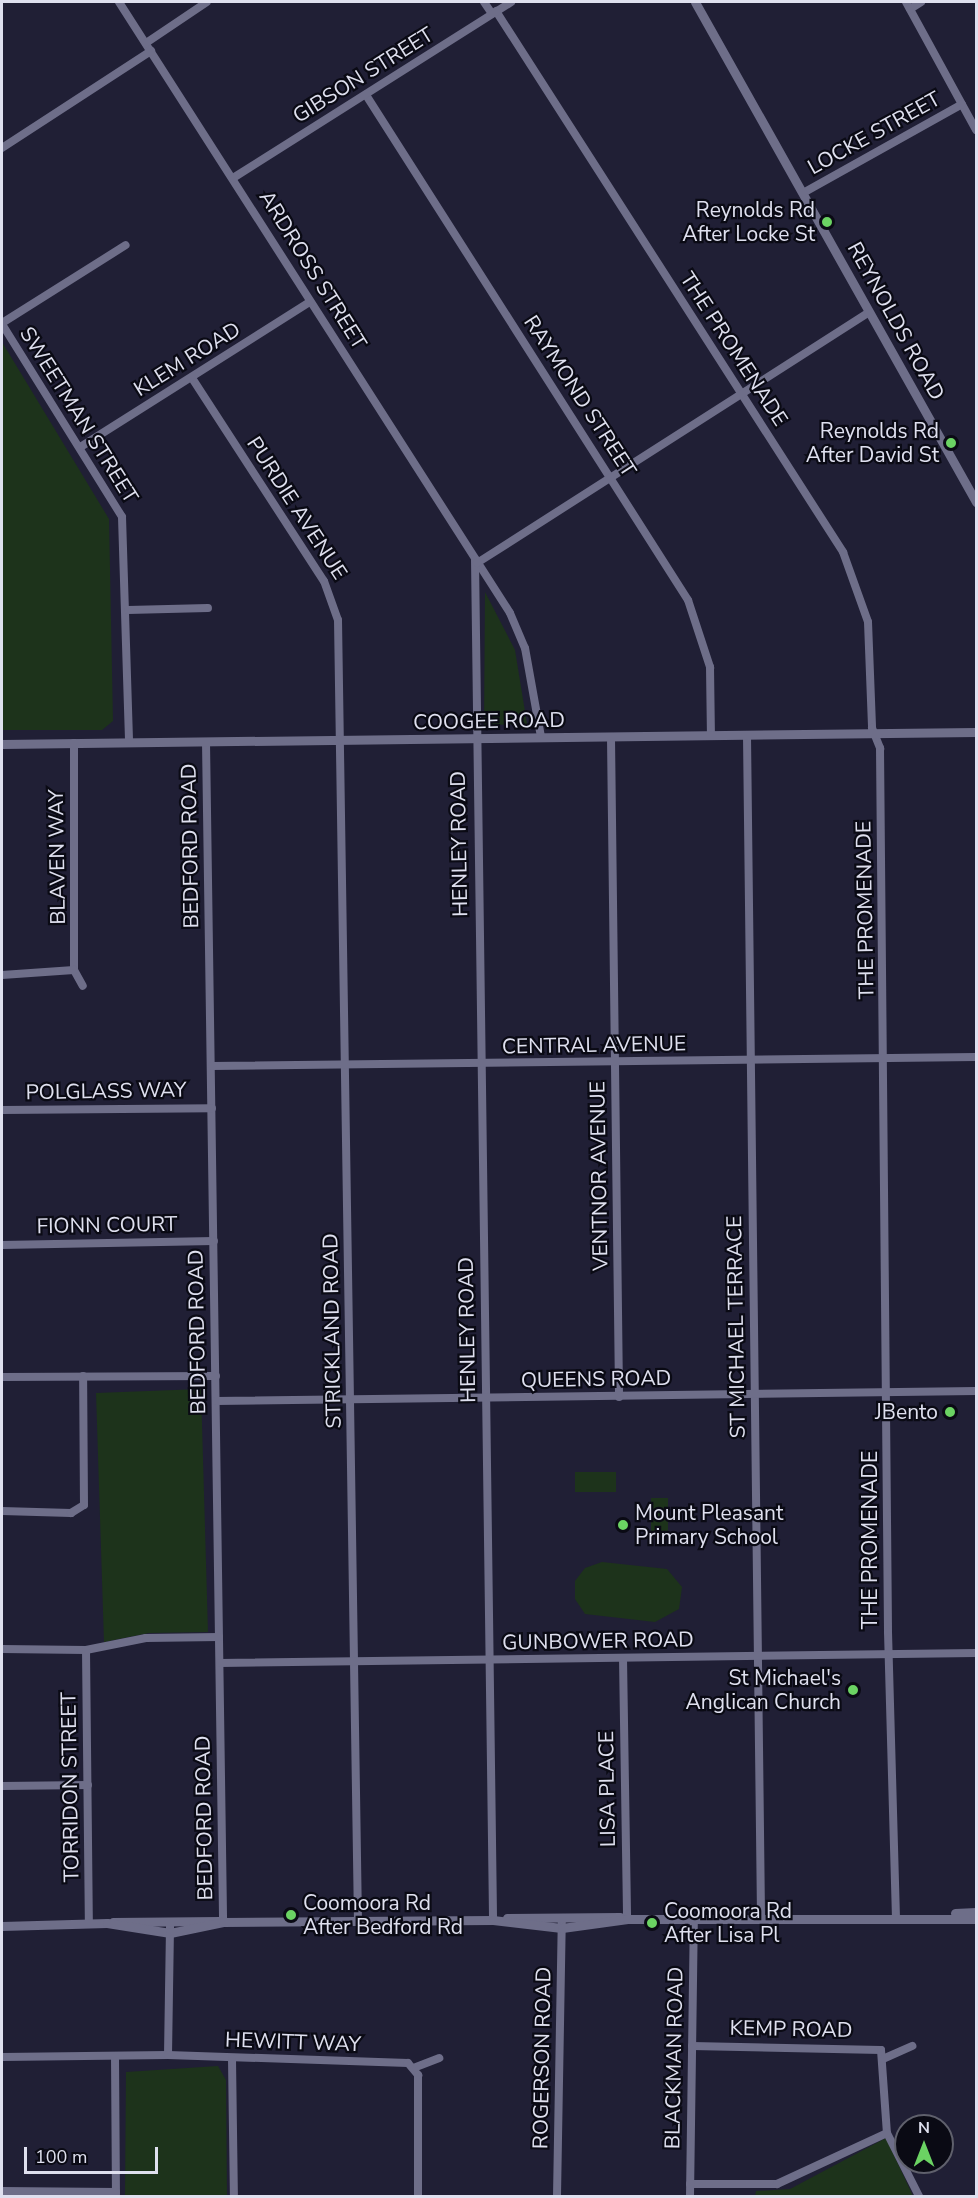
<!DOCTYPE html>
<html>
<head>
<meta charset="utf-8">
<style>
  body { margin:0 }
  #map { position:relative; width:978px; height:2198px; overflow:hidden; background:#201f35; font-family:"Nunito Sans",sans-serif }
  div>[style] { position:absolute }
  .green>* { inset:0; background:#1d331b; transform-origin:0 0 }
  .minor>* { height:8px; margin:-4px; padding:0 4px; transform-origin:4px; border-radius:4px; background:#6e6e89 }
  .tertiary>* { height:9px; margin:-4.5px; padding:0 4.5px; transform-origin:4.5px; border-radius:4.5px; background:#6e6e89 }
  .dots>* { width:16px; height:16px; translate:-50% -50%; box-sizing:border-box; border:3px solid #0a0a14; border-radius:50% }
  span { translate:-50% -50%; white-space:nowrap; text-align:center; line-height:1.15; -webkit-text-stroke:4.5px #0a0a14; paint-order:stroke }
  .street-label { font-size:21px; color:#dfe0ef }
  .poi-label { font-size:21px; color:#dfe0ef }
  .right { translate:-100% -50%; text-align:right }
  .left { translate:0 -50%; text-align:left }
  .frame { position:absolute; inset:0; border:3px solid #dfe0ef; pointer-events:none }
  .north { position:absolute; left:894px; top:2114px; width:60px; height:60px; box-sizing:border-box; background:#0a0a14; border:2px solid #5f606c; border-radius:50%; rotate:0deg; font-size:16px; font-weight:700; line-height:24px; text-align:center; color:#dfe0ef }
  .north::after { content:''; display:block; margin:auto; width:21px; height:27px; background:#6bd363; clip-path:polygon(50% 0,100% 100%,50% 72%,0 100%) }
  .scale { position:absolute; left:24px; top:2147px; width:134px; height:27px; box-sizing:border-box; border:3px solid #dfe0ef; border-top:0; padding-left:8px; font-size:18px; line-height:21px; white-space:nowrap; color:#dfe0ef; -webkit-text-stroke:4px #0a0a14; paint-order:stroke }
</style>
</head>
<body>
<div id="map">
  <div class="green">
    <i style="clip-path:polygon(2px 342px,109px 519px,113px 721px,102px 730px,2px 730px)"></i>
    <i style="clip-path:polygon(485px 592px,515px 650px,527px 724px,484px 725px)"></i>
    <i style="clip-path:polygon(201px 1389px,208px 1632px,149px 1633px,104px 1642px,96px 1393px)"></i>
    <i style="left:575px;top:1472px;width:41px;height:20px"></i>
    <i style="left:651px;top:1498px;width:17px;height:37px"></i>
    <i style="clip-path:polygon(602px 1562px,667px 1569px,682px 1587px,679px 1609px,655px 1622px,585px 1614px,575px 1599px,575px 1581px,585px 1568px)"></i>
    <i style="clip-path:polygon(218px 2066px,226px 2080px,227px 2196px,125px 2196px,126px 2072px)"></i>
    <i style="clip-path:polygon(886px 2138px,913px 2196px,755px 2196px,756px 2191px,790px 2189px)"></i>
  </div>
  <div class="minor">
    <i style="left:119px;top:2px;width:725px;rotate:57.38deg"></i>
    <i style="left:510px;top:613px;width:38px;rotate:67deg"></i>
    <i style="left:525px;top:648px;width:90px;rotate:79.8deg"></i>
    <i style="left:484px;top:2px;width:14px;rotate:56deg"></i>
    <i style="left:906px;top:2px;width:146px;rotate:61.3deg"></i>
    <i style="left:910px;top:9px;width:13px;rotate:-32deg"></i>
    <i style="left:496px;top:11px;width:643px;rotate:57.32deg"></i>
    <i style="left:843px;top:552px;width:74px;rotate:70.3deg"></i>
    <i style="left:868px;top:622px;width:106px;rotate:87.8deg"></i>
    <i style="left:872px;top:728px;width:22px;rotate:68deg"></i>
    <i style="left:880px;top:748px;width:884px;rotate:89.48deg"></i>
    <i style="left:888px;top:1632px;width:284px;rotate:88.4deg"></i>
    <i style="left:146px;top:43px;width:73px;rotate:-33.9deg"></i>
    <i style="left:366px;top:95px;width:599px;rotate:57.48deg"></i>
    <i style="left:688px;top:600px;width:71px;rotate:71.8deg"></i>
    <i style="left:710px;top:667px;width:69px;rotate:89.2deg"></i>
    <i style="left:2px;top:148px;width:178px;rotate:-33.1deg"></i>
    <i style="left:233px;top:178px;width:329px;rotate:-32.3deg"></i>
    <i style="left:803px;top:193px;width:182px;rotate:-29.2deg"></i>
    <i style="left:2px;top:323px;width:146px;rotate:-32.2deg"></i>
    <i style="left:2px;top:324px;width:227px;rotate:58.1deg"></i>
    <i style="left:122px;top:517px;width:225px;rotate:88.2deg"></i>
    <i style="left:192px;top:378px;width:242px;rotate:57deg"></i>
    <i style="left:324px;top:581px;width:41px;rotate:70.3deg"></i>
    <i style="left:338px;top:620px;width:1301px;rotate:89.12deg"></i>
    <i style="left:82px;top:446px;width:270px;rotate:-32.3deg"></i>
    <i style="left:475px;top:559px;width:1361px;rotate:89.24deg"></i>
    <i style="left:477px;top:563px;width:465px;rotate:-32.6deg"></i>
    <i style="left:128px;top:610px;width:80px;rotate:-1.4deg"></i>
    <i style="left:747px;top:736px;width:1182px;rotate:89.32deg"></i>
    <i style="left:611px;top:738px;width:659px;rotate:89.3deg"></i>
    <i style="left:206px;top:742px;width:1180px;rotate:89.17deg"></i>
    <i style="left:74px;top:743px;width:227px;rotate:90deg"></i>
    <i style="left:74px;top:970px;width:18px;rotate:61deg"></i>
    <i style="left:2px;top:975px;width:72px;rotate:-4deg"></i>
    <i style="left:212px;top:1066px;width:764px;rotate:-0.67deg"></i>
    <i style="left:2px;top:1110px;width:210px;rotate:-0.5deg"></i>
    <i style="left:2px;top:1245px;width:212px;rotate:-1.1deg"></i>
    <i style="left:2px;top:1377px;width:214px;rotate:-0.3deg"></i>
    <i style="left:216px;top:1401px;width:760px;rotate:-0.75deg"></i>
    <i style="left:2px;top:1511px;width:69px;rotate:1.7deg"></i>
    <i style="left:71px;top:1513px;width:15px;rotate:-32deg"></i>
    <i style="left:84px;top:1505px;width:129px;rotate:-90.4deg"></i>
    <i style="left:2px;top:1649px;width:84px;rotate:0.7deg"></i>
    <i style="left:86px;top:1650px;width:61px;rotate:-11.3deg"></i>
    <i style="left:146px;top:1638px;width:73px;rotate:-0.8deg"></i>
    <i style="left:86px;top:1650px;width:273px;rotate:89.4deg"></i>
    <i style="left:623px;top:1658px;width:261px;rotate:89.1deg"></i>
    <i style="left:220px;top:1663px;width:756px;rotate:-0.76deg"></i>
    <i style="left:2px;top:1786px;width:86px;rotate:-0.7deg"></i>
    <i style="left:692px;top:2046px;width:189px;rotate:1.2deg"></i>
    <i style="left:881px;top:2050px;width:83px;rotate:85.9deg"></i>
    <i style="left:887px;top:2133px;width:71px;rotate:63.1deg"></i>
    <i style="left:168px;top:2055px;width:130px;rotate:-89.1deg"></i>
    <i style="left:115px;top:2056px;width:140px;rotate:89.6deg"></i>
    <i style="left:2px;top:2057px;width:166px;rotate:-0.7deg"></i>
    <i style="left:168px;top:2055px;width:240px;rotate:1.9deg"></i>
    <i style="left:408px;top:2063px;width:16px;rotate:50deg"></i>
    <i style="left:418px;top:2075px;width:121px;rotate:90deg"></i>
    <i style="left:885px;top:2058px;width:30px;rotate:-24deg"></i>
    <i style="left:232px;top:2059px;width:137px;rotate:89.2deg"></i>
    <i style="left:416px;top:2067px;width:25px;rotate:-21deg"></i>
    <i style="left:690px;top:2184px;width:87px"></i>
    <i style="left:777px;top:2184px;width:121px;rotate:-24.9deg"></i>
    <i style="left:2px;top:2191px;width:114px;rotate:0.5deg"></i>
    <i style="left:557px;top:2196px;width:274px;rotate:-89deg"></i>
    <i style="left:690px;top:2196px;width:277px;rotate:-89.2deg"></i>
  </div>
  <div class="tertiary">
    <i style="left:695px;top:2px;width:574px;rotate:60.66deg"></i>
    <i style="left:2px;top:744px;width:974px;rotate:-0.71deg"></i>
    <i style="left:955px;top:1913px;width:21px;rotate:-3deg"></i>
    <i style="left:507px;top:1918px;width:113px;rotate:-0.5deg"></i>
    <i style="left:113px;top:1922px;width:107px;rotate:-0.5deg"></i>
    <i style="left:2px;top:1926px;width:105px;rotate:-1.6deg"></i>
    <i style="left:107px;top:1923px;width:64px;rotate:9deg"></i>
    <i style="left:170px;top:1933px;width:54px;rotate:-11.7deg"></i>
    <i style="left:223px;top:1922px;width:270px;rotate:-0.4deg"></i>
    <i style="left:493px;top:1920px;width:69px;rotate:6.6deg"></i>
    <i style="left:562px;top:1928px;width:66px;rotate:-7.9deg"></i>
    <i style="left:627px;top:1919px;width:349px"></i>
  </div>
  <div class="dots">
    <i style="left:827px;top:222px;background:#6bd363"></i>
    <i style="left:951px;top:443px;background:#6bd363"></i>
    <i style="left:950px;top:1412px;background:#6bd363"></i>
    <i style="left:623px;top:1525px;background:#6bd363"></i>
    <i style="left:853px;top:1690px;background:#6bd363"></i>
    <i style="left:291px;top:1915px;background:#6bd363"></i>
    <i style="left:652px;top:1923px;background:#6bd363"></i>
  </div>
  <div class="street-label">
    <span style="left:363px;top:75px;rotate:-32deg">GIBSON STREET</span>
    <span style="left:874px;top:133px;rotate:-29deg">LOCKE STREET</span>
    <span style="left:313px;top:270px;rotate:58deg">ARDROSS STREET</span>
    <span style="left:896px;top:321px;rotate:61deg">REYNOLDS ROAD</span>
    <span style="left:734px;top:349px;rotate:57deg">THE PROMENADE</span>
    <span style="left:187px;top:359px;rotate:-32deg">KLEM ROAD</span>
    <span style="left:580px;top:396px;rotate:57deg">RAYMOND STREET</span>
    <span style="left:79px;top:415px;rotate:58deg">SWEETMAN STREET</span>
    <span style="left:297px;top:508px;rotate:57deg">PURDIE AVENUE</span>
    <span style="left:489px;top:721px;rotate:-1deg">COOGEE ROAD</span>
    <span style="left:459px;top:844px;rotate:-91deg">HENLEY ROAD</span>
    <span style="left:190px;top:846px;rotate:-91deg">BEDFORD ROAD</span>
    <span style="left:57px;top:857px;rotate:-91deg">BLAVEN WAY</span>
    <span style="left:865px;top:910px;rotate:-91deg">THE PROMENADE</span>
    <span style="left:594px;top:1045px;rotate:-1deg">CENTRAL AVENUE</span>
    <span style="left:106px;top:1091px;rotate:-1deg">POLGLASS WAY</span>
    <span style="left:599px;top:1176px;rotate:-91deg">VENTNOR AVENUE</span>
    <span style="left:107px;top:1225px;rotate:-1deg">FIONN COURT</span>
    <span style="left:736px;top:1327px;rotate:-91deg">ST MICHAEL TERRACE</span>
    <span style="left:467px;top:1330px;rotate:-91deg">HENLEY ROAD</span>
    <span style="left:332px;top:1331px;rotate:-91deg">STRICKLAND ROAD</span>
    <span style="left:197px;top:1332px;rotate:-91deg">BEDFORD ROAD</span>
    <span style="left:596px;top:1379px;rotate:-1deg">QUEENS ROAD</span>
    <span style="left:870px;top:1540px;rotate:-90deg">THE PROMENADE</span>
    <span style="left:598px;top:1641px;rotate:-1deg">GUNBOWER ROAD</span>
    <span style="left:70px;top:1787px;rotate:-91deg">TORRIDON STREET</span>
    <span style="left:607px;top:1789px;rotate:-91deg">LISA PLACE</span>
    <span style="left:204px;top:1818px;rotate:-91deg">BEDFORD ROAD</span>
    <span style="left:791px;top:2029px;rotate:1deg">KEMP ROAD</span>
    <span style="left:293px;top:2042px;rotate:2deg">HEWITT WAY</span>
    <span style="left:542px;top:2058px;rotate:-89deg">ROGERSON ROAD</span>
    <span style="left:674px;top:2058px;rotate:-89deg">BLACKMAN ROAD</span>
  </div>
  <div class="poi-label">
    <span class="right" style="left:815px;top:222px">Reynolds Rd<br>After Locke St</span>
    <span class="right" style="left:939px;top:443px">Reynolds Rd<br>After David St</span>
    <span class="right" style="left:938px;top:1412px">JBento</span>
    <span class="left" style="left:635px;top:1525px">Mount Pleasant<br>Primary School</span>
    <span class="right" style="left:841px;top:1690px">St Michael's<br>Anglican Church</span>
    <span class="left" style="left:303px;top:1915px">Coomoora Rd<br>After Bedford Rd</span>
    <span class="left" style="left:664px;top:1923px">Coomoora Rd<br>After Lisa Pl</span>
  </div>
  <div class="frame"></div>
  <div class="north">N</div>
  <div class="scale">100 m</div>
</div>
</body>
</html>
